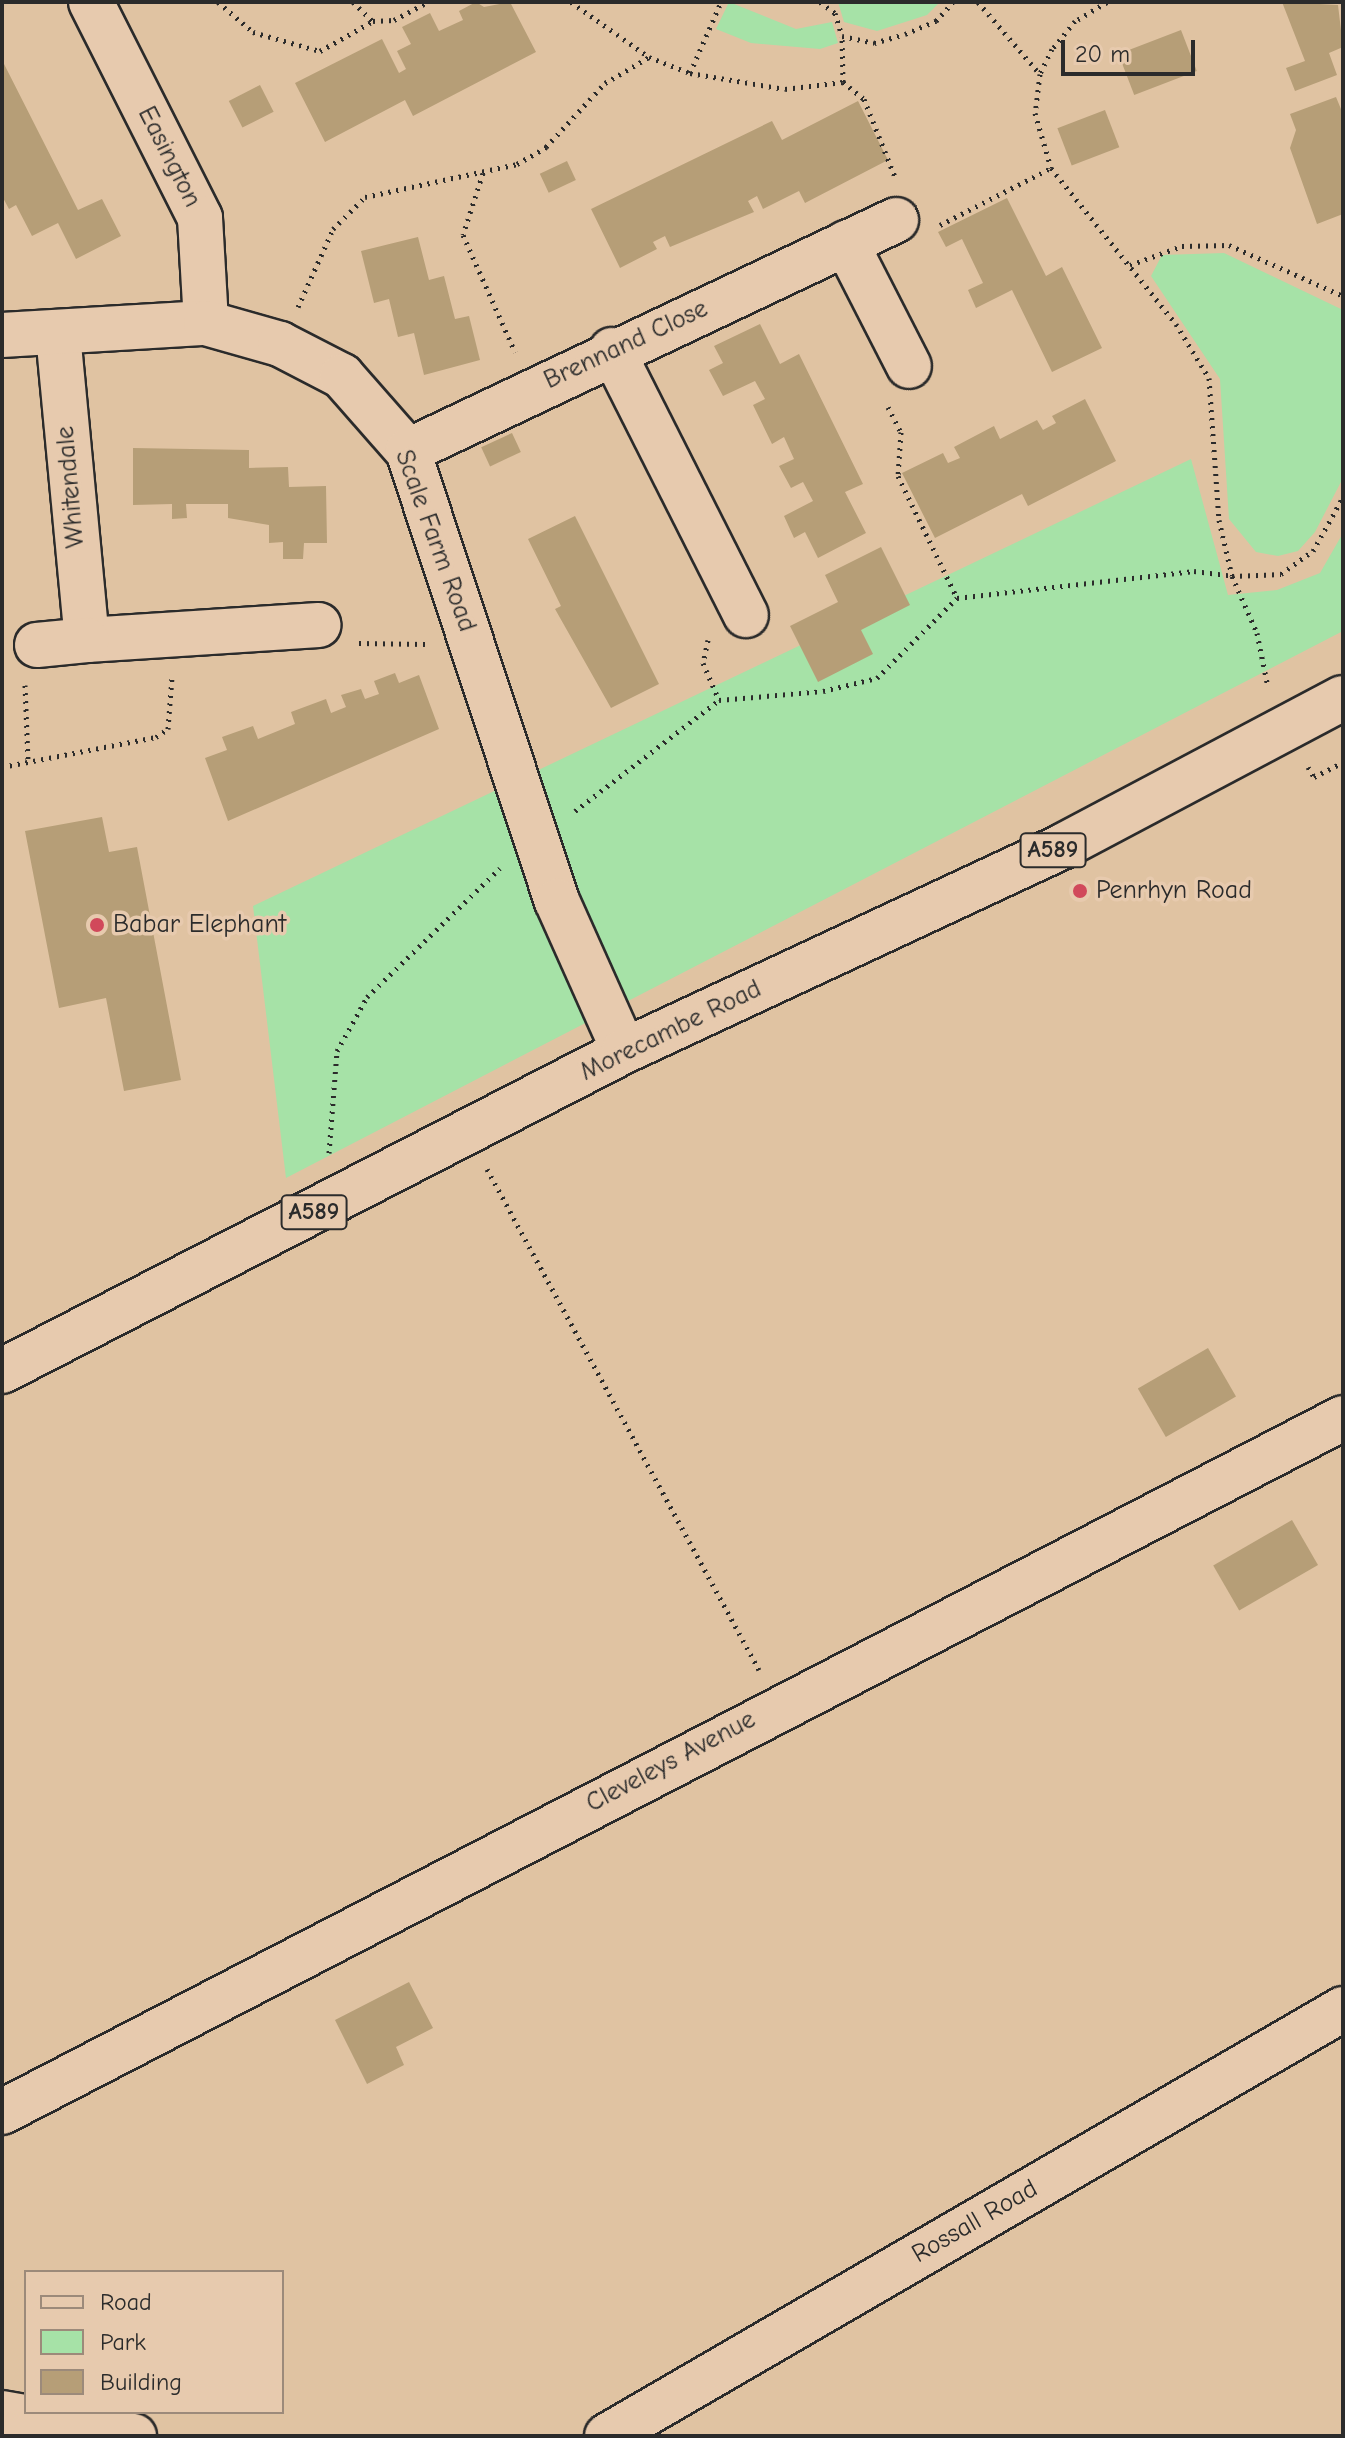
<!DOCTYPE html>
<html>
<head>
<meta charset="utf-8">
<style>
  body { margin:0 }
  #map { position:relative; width:1345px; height:2438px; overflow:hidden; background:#e0c3a2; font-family:"Comic Neue",sans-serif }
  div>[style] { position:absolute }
  .green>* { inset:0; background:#a6e2a7 }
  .building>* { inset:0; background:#b69e77; transform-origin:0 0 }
  .path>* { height:5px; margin-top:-2.5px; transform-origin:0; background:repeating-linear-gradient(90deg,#2b2b2b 0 2px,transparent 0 8px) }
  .roads { filter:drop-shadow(2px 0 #2b2b2b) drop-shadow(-2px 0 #2b2b2b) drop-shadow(0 2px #2b2b2b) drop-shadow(0 -2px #2b2b2b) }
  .minor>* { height:44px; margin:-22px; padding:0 22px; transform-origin:22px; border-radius:22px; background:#e7caae }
  .primary>* { height:44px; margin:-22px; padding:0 22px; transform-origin:22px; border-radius:22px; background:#e7caae }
  .dots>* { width:22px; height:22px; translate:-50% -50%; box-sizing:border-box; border:4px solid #e7caae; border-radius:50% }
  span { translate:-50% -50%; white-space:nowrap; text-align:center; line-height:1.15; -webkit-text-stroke:7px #e7caae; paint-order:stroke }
  .shield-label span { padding:2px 6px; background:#e7caae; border:2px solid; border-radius:6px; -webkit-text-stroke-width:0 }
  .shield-label { font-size:24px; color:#2b2b2b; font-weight:700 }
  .street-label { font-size:26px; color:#2b2b2b }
  .poi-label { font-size:26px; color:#2b2b2b }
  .left { translate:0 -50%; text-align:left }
  .frame { position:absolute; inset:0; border:4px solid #2b2b2b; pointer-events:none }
  .legend { position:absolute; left:24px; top:2270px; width:260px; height:144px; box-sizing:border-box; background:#e7caae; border:2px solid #9c8a7a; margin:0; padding:10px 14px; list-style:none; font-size:24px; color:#2b2b2b }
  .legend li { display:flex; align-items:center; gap:16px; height:40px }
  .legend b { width:40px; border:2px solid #9c8a7a }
  .scale { position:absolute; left:1061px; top:40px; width:134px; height:36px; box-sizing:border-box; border:4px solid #2b2b2b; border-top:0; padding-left:10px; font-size:24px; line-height:28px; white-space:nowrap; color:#2b2b2b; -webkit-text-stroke:6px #e7caae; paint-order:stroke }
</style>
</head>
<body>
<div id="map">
  <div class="green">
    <i style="clip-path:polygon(729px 2px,796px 29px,832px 22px,838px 43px,820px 49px,751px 43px,716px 29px)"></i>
    <i style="clip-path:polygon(838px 2px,940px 2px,927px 15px,877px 31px,844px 22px)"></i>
    <i style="clip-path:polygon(1224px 253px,1343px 310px,1343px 478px,1315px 532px,1298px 551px,1278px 556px,1256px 552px,1229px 519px,1220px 379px,1151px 276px,1162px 255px)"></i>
    <i style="clip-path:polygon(1191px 459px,1228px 595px,1277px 590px,1320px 573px,1343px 533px,1343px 631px,286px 1178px,253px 906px)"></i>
  </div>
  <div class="building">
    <i style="clip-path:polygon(476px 2px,484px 7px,510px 2px,536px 52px,413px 116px,405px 100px,325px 142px,295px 83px,382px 39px,399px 73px,406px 69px,397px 51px,411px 44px,402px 27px,430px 13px,439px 31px,463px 20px,459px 11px)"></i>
    <i style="clip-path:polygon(1282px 2px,1338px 5px,1343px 47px,1329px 53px,1337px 75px,1295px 91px,1286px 68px,1305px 61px)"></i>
    <i style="left:1181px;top:30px;width:44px;height:67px;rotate:69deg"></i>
    <i style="clip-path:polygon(2px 60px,78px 210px,102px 199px,121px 236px,76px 259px,58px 223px,32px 236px,16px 205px,9px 209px,2px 196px)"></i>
    <i style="left:260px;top:85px;width:30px;height:35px;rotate:63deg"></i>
    <i style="clip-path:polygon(1336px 97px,1343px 114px,1343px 214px,1317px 224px,1290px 148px,1296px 130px,1290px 114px)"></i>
    <i style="clip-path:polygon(858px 101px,888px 160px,805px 203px,799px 191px,763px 209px,757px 196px,748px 201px,754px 212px,670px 247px,665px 236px,653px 242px,657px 249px,620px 268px,591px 209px,772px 121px,782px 140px)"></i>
    <i style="left:1105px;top:110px;width:40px;height:51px;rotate:69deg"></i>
    <i style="left:567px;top:161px;width:21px;height:30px;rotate:65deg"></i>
    <i style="clip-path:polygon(1007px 198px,1046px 276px,1062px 267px,1102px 348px,1052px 372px,1012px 290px,976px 308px,968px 290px,983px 283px,962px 239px,946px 247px,938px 232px)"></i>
    <i style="clip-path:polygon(418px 237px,429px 280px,444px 276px,455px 319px,469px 316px,480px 360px,424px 375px,414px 333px,398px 337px,389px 299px,374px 303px,361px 251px)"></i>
    <i style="clip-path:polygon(760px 324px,780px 364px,799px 354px,863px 484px,845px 492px,866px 533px,818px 558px,805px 532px,794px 538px,784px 516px,813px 501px,803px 482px,791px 488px,779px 466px,794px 459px,784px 437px,772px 444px,753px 405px,765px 399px,755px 381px,723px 396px,709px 370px,723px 363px,714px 346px)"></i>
    <i style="clip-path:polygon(1085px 399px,1116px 461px,1028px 506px,1022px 494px,935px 538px,902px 473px,943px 453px,948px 463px,960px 458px,954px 447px,994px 426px,1000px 439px,1037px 420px,1043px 430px,1056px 423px,1052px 416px)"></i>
    <i style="left:512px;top:433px;width:21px;height:34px;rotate:65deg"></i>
    <i style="clip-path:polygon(133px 448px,249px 450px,249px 468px,288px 467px,289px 487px,326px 486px,327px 543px,304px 543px,303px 559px,283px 559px,283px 542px,269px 543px,269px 525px,228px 518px,228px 504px,186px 504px,187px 518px,172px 519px,172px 504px,133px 505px)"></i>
    <i style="clip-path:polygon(575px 516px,659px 684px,611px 708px,555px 609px,561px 606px,528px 539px)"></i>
    <i style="clip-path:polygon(881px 547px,910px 605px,861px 630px,873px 654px,818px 682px,790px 626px,838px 602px,825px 575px)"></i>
    <i style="clip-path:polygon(395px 673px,399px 683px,419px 675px,439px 729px,228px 821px,205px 758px,227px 750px,222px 737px,253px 726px,258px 739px,295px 724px,291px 712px,326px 699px,331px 713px,346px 707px,341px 695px,361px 689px,365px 699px,379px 694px,374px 681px)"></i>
    <i style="clip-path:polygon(102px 817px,109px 852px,137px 847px,181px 1080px,124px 1091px,106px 998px,59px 1008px,25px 831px)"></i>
    <i style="left:1208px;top:1348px;width:56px;height:81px;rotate:60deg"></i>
    <i style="left:1292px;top:1520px;width:52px;height:91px;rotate:60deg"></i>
    <i style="clip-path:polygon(409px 1982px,433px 2028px,396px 2047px,404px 2065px,367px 2084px,335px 2020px)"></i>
  </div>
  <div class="path">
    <i style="left:218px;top:2px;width:46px;rotate:40.6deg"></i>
    <i style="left:253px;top:32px;width:70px;rotate:15.8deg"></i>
    <i style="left:320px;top:51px;width:61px;rotate:-29.5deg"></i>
    <i style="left:353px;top:2px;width:28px;rotate:44deg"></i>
    <i style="left:373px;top:21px;width:21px;rotate:-3deg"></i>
    <i style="left:394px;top:20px;width:38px;rotate:-28deg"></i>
    <i style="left:571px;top:2px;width:95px;rotate:35.2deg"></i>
    <i style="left:649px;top:57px;width:44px;rotate:21.3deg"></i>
    <i style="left:690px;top:73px;width:96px;rotate:9.6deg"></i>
    <i style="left:785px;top:89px;width:58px;rotate:-6.9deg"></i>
    <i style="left:843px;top:82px;width:27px;rotate:39deg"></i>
    <i style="left:864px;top:99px;width:84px;rotate:68.3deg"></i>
    <i style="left:820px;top:2px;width:19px;rotate:36deg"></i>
    <i style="left:835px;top:13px;width:24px;rotate:73deg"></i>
    <i style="left:978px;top:2px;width:95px;rotate:49.3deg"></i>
    <i style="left:1107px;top:2px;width:37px;rotate:149deg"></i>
    <i style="left:1075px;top:21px;width:36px;rotate:129deg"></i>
    <i style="left:1052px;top:49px;width:28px;rotate:116deg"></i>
    <i style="left:1040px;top:74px;width:39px;rotate:97deg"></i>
    <i style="left:1035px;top:113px;width:57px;rotate:73.8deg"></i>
    <i style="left:1051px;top:168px;width:200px;rotate:51.3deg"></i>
    <i style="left:1176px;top:324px;width:63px;rotate:58.6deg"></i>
    <i style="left:1209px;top:378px;width:142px;rotate:86deg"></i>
    <i style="left:1219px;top:520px;width:57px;rotate:76.9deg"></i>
    <i style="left:1232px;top:576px;width:49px;rotate:-2.3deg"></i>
    <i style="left:1281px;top:574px;width:39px;rotate:-36deg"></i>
    <i style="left:1313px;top:551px;width:62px;rotate:-60.9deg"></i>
    <i style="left:690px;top:73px;width:77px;rotate:-66.4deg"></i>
    <i style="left:843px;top:82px;width:46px;rotate:-91.2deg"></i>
    <i style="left:842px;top:36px;width:33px;rotate:12deg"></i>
    <i style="left:874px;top:43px;width:32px;rotate:-16deg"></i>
    <i style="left:905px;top:34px;width:34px;rotate:-23deg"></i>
    <i style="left:936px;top:21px;width:25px;rotate:-48deg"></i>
    <i style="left:483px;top:173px;width:65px;rotate:107.9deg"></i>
    <i style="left:463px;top:235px;width:128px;rotate:66deg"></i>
    <i style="left:940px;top:225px;width:125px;rotate:-27.2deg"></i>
    <i style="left:1130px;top:265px;width:55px;rotate:-20.1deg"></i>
    <i style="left:1182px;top:246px;width:47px;rotate:-1.2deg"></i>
    <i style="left:1229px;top:245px;width:125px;rotate:24.1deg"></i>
    <i style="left:298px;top:307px;width:85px;rotate:-65.8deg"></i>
    <i style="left:333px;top:229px;width:45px;rotate:-45deg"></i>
    <i style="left:365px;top:197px;width:156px;rotate:-12.2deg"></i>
    <i style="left:517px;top:164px;width:34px;rotate:-30deg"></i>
    <i style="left:546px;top:147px;width:87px;rotate:-47.3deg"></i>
    <i style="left:605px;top:83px;width:51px;rotate:-30.6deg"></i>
    <i style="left:888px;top:407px;width:28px;rotate:63deg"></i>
    <i style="left:901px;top:432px;width:44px;rotate:93.9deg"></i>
    <i style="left:898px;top:476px;width:136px;rotate:64.2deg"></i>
    <i style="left:708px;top:640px;width:24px;rotate:102deg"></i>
    <i style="left:703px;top:663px;width:40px;rotate:66.6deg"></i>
    <i style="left:359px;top:643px;width:66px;rotate:0.9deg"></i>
    <i style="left:25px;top:685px;width:75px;rotate:87.7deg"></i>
    <i style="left:2px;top:767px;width:157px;rotate:-11deg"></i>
    <i style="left:156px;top:737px;width:14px;rotate:-34deg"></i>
    <i style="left:168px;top:729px;width:52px;rotate:-85.6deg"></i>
    <i style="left:1308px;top:767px;width:12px;rotate:59deg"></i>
    <i style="left:1314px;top:777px;width:33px;rotate:-27deg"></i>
    <i style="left:575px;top:811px;width:182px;rotate:-37.6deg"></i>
    <i style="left:719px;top:700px;width:104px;rotate:-4.9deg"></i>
    <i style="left:823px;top:691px;width:56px;rotate:-13.5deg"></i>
    <i style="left:877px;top:678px;width:113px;rotate:-45deg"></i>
    <i style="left:957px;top:598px;width:239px;rotate:-6.5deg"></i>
    <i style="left:1194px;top:571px;width:38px;rotate:7deg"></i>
    <i style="left:1232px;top:576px;width:62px;rotate:66.3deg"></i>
    <i style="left:1257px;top:633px;width:55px;rotate:78.5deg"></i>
    <i style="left:329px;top:1153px;width:102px;rotate:-85.5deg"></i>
    <i style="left:337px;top:1051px;width:62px;rotate:-60.9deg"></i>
    <i style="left:367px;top:997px;width:185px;rotate:-44.1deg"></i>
    <i style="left:487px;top:1169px;width:570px;rotate:61.5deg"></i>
  </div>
  <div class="roads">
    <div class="minor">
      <i style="left:91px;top:2px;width:242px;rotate:63.2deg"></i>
      <i style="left:200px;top:218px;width:105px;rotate:86.7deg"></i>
      <i style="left:846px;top:243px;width:138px;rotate:62.9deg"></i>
      <i style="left:58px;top:334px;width:307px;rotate:84.6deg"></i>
      <i style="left:87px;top:640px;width:232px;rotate:-3.7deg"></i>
      <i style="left:2px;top:335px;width:204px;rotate:-3.4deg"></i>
      <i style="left:206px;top:323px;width:77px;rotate:15.8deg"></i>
      <i style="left:280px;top:344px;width:70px;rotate:27.3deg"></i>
      <i style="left:342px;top:376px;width:100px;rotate:48.7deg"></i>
      <i style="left:408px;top:451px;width:474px;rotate:71.7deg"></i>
      <i style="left:557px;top:901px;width:164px;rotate:65.9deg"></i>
      <i style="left:612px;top:350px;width:297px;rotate:63.2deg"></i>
      <i style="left:408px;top:451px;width:540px;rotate:-25.33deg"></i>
      <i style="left:37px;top:645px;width:50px;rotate:-5.7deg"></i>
      <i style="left:2px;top:2112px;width:1510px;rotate:-27.36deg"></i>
      <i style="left:2px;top:2413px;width:134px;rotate:9.9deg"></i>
      <i style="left:607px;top:2436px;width:851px;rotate:-30.12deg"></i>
    </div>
    <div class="primary">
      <i style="left:2px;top:1371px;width:699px;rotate:-27.22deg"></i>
      <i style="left:624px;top:1051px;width:487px;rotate:-25deg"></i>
      <i style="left:1065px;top:845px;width:314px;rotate:-27.9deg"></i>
    </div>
  </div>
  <div class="dots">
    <i style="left:1080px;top:891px;background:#d1495b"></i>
    <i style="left:97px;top:925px;background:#d1495b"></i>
  </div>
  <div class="shield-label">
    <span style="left:1053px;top:850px">A589</span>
    <span style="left:314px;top:1212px">A589</span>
  </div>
  <div class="street-label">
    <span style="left:169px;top:157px;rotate:63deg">Easington</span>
    <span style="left:626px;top:345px;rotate:-25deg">Brennand Close</span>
    <span style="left:71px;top:487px;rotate:-95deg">Whitendale</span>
    <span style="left:435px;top:541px;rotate:70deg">Scale Farm Road</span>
    <span style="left:671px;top:1031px;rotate:-26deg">Morecambe Road</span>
    <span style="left:671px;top:1762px;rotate:-28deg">Cleveleys Avenue</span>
    <span style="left:975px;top:2222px;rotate:-30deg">Rossall Road</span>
  </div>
  <div class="poi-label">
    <span class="left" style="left:1096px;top:891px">Penrhyn Road</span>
    <span class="left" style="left:113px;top:925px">Babar Elephant</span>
  </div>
  <div class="frame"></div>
  <ul class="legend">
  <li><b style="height:10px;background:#e7caae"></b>Road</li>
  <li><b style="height:22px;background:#a6e2a7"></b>Park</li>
  <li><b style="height:22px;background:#b69e77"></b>Building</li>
  </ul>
  <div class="scale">20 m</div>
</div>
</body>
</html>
